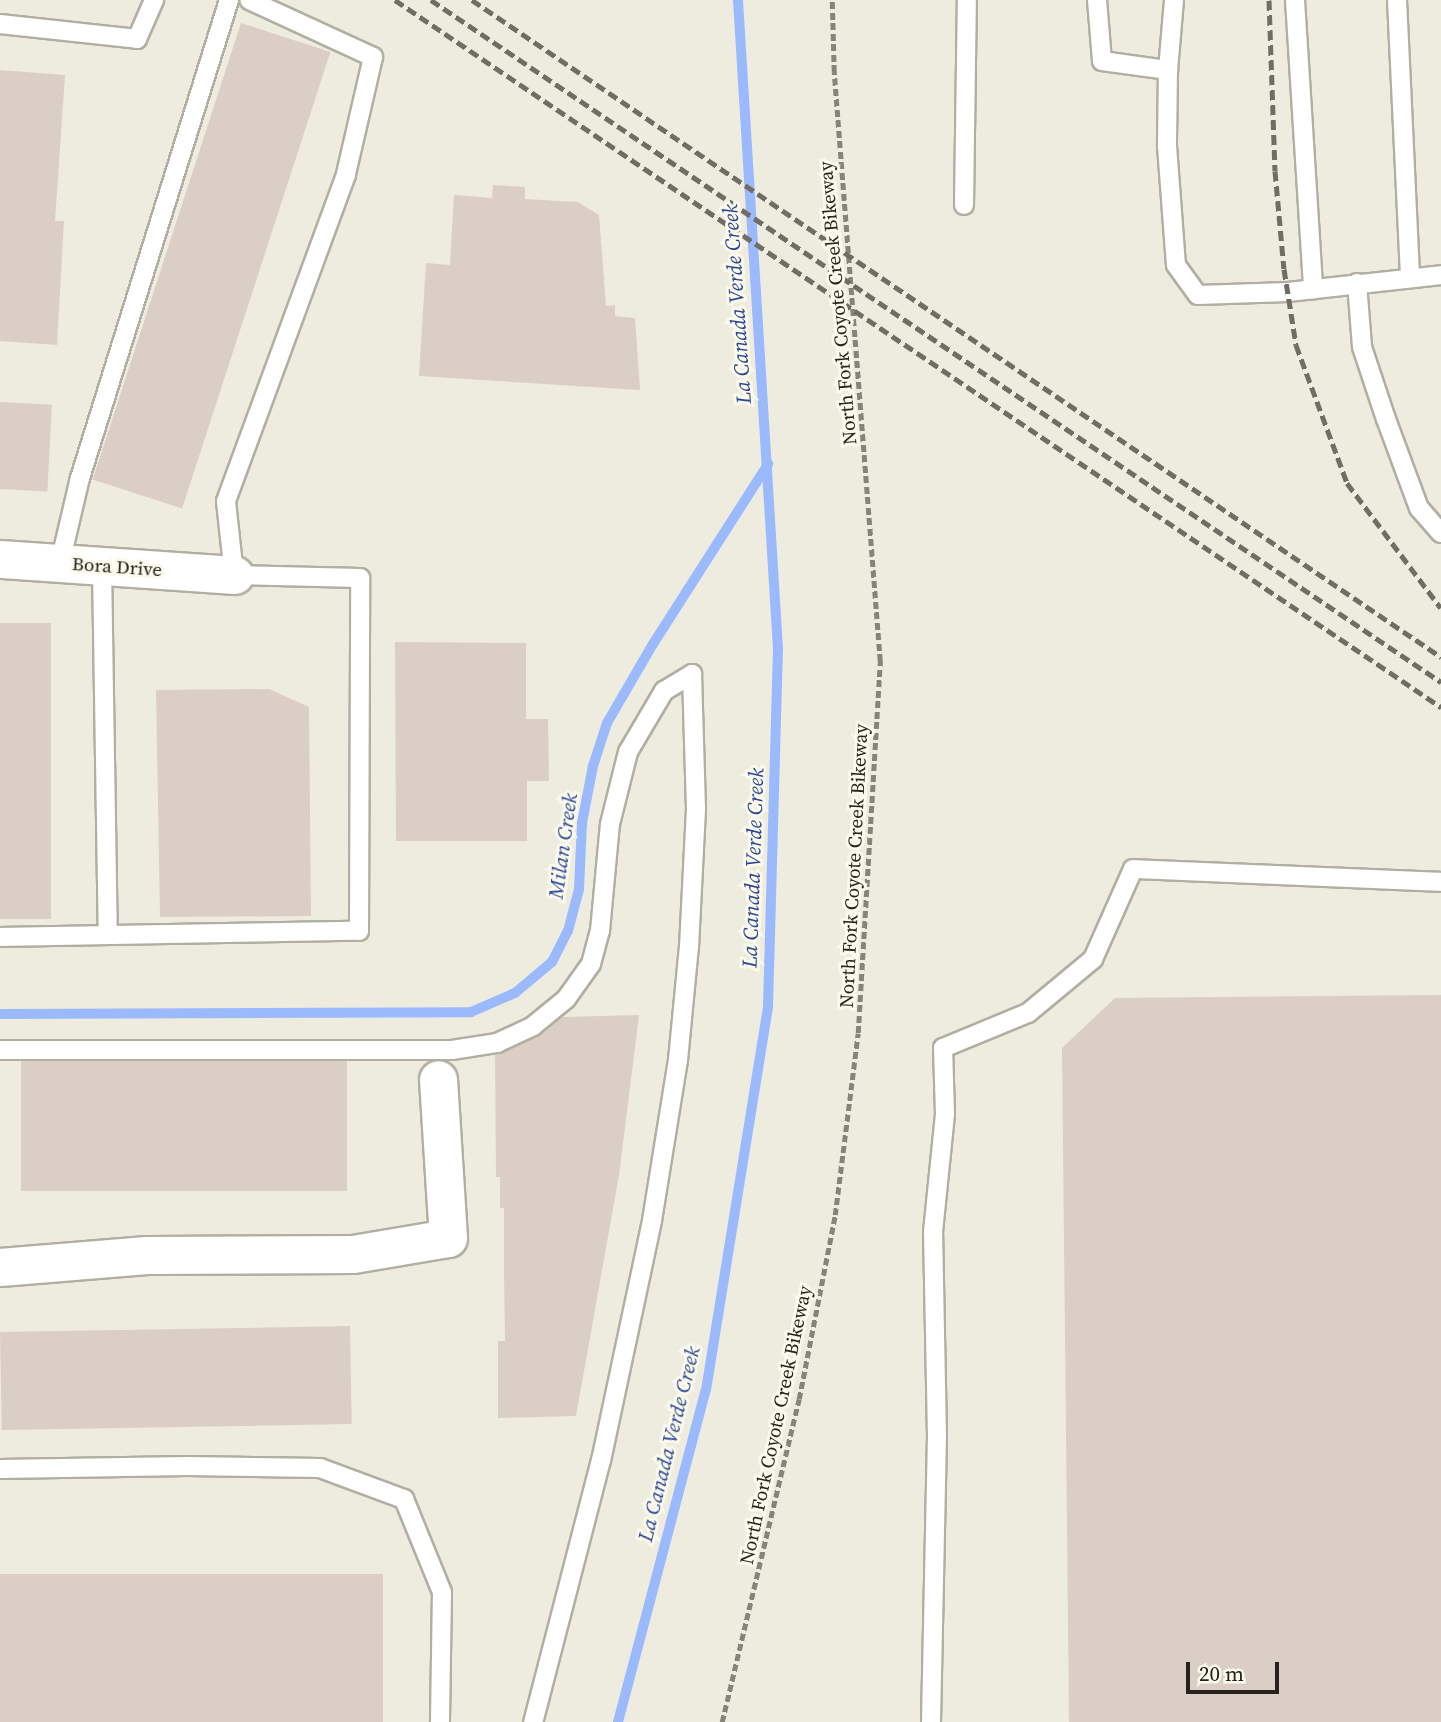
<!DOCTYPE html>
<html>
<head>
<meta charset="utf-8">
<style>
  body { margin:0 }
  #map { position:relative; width:1441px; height:1722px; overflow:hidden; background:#eeecde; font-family:"Source Serif 4",serif }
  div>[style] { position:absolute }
  .stream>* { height:10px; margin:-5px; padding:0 5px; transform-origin:5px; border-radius:5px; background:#9bbafe }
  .building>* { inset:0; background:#dbcec6; transform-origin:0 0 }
  .path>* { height:4.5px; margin-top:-2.25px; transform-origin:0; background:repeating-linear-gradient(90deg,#85847b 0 7px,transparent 0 10.5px) }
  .roads { filter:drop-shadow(2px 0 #b1afa2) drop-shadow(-2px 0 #b1afa2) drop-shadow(0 2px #b1afa2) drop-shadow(0 -2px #b1afa2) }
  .lane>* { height:18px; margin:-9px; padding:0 9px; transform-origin:9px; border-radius:9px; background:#fff }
  .street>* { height:37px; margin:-18.5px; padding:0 18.5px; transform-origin:18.5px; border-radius:18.5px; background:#fff }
  .rail>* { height:5px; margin-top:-2.5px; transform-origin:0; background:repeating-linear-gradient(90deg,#6f6d65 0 10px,transparent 0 15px) }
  span { translate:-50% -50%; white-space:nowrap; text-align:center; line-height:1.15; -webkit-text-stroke:6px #fbf9eb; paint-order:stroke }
  .street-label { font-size:19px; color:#24231e }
  .water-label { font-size:21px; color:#284694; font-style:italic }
  .scale { position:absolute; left:1186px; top:1662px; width:93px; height:32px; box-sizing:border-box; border:4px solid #24231e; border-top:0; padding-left:9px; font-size:21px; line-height:24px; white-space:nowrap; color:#24231e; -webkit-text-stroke:5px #fbf9eb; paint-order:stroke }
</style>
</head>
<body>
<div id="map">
  <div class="stream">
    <i style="left:0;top:1014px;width:471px;rotate:-0.2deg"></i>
    <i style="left:471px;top:1012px;width:48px;rotate:-23.4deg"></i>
    <i style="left:515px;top:993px;width:48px;rotate:-40deg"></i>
    <i style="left:552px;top:962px;width:35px;rotate:-63deg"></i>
    <i style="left:568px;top:931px;width:43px;rotate:-75.3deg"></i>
    <i style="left:579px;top:889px;width:66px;rotate:-87.4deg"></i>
    <i style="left:582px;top:823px;width:58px;rotate:-79.1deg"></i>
    <i style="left:593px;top:766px;width:45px;rotate:-72deg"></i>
    <i style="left:607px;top:723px;width:91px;rotate:-59.8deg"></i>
    <i style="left:653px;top:644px;width:214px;rotate:-57.4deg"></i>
    <i style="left:618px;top:1722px;width:343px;rotate:-75.2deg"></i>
    <i style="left:706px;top:1390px;width:389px;rotate:-80.8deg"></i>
    <i style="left:768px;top:1006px;width:357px;rotate:-88.4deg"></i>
    <i style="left:778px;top:649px;width:650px;rotate:-93.53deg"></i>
  </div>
  <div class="building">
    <i style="left:241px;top:23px;width:94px;height:480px;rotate:18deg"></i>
    <i style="clip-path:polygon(0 70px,65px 75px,55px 221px,64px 221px,57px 345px,0 341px)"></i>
    <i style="clip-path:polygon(493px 185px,525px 187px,525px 199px,578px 202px,599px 215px,606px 306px,615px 305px,615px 316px,635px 318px,640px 390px,419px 376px,426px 263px,450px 265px,454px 195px,492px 198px)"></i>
    <i style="left:0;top:402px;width:52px;height:87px;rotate:3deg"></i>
    <i style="left:0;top:623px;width:51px;height:296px"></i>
    <i style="clip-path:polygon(395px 642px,526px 643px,526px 719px,548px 719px,549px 781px,527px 781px,527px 841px,396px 841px)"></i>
    <i style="clip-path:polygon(269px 689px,309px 707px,311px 916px,160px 917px,156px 690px)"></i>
    <i style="clip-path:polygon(1441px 995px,1441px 1722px,1069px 1722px,1062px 1048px,1115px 998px)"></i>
    <i style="clip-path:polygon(639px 1015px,619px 1175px,576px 1416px,498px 1418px,498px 1341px,505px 1341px,504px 1271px,504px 1208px,500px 1208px,500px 1177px,496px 1177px,495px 1055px,538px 1036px,563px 1017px)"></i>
    <i style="left:21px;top:1061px;width:326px;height:130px"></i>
    <i style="left:350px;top:1326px;width:98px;height:350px;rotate:89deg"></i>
    <i style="left:383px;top:1574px;width:148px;height:383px;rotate:90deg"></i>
  </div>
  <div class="path">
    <i style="left:722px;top:1722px;width:332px;rotate:-76.6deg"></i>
    <i style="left:799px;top:1399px;width:187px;rotate:-78.9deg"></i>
    <i style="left:835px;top:1215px;width:183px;rotate:-82.8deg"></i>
    <i style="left:858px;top:1033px;width:373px;rotate:-86.6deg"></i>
    <i style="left:880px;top:661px;width:591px;rotate:-94.47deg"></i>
    <i style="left:834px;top:72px;width:72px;rotate:-91.6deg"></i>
  </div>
  <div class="roads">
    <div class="lane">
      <i style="left:1097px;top:0;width:61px;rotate:85.3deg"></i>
      <i style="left:1102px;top:61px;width:67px;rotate:7.8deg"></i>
      <i style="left:1168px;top:70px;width:76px;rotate:90.8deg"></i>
      <i style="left:1167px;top:146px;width:119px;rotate:85.7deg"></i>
      <i style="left:1176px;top:265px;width:37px;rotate:54deg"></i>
      <i style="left:1198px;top:295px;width:90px;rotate:-1.9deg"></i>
      <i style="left:1288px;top:292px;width:154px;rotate:-6.3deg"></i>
      <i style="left:1295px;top:0;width:290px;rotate:86.4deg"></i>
      <i style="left:1397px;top:0;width:277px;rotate:87.3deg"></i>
      <i style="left:0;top:24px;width:138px;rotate:6.2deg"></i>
      <i style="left:137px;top:39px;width:43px;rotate:-66.4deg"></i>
      <i style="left:1168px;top:70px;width:70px;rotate:-85.1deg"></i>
      <i style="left:964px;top:205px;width:205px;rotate:-89.2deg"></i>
      <i style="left:1357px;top:283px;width:64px;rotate:85.5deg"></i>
      <i style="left:1362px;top:347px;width:76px;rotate:71.6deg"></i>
      <i style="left:1386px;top:419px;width:95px;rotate:69.7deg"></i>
      <i style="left:1419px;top:508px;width:33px;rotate:49deg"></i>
      <i style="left:60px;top:563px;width:87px;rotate:-76.8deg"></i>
      <i style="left:80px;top:478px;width:501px;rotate:-72.69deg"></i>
      <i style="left:102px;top:567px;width:368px;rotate:89.1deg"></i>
      <i style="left:0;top:937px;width:359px;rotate:-1deg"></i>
      <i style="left:359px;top:931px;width:353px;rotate:-89.8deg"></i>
      <i style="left:360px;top:578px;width:126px;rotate:-178.6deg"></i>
      <i style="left:234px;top:575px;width:74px;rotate:-96.2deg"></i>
      <i style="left:226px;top:501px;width:348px;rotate:-69.8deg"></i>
      <i style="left:346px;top:174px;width:120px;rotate:-77deg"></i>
      <i style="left:373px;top:57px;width:136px;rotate:-155.3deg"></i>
      <i style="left:0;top:1050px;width:452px"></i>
      <i style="left:452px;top:1050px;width:46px;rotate:-8.8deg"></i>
      <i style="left:497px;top:1043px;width:40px;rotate:-25deg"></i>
      <i style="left:533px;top:1026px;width:43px;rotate:-39.3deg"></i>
      <i style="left:566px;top:999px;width:43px;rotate:-54.5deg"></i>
      <i style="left:591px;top:964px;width:34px;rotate:-75deg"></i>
      <i style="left:600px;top:931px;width:107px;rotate:-84.7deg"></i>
      <i style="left:610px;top:824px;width:74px;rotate:-76deg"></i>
      <i style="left:628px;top:752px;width:71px;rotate:-59.5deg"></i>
      <i style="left:664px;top:691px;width:33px;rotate:-31deg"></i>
      <i style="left:692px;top:674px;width:135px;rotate:88.3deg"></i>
      <i style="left:696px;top:809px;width:137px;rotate:92.9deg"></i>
      <i style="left:689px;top:946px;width:115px;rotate:95.5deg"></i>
      <i style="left:678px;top:1060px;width:163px;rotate:99.2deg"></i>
      <i style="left:652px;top:1221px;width:244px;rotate:102deg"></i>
      <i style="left:601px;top:1460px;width:271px;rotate:104.5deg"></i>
      <i style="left:0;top:1469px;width:187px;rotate:-0.9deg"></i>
      <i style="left:187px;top:1466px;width:133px;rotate:0.9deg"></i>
      <i style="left:320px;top:1468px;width:90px;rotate:20.3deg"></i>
      <i style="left:404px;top:1499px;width:100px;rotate:67.8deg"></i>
      <i style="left:442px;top:1592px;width:130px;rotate:90.9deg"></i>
      <i style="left:931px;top:1722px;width:285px;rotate:-88.8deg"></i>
      <i style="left:937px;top:1437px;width:205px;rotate:-91.1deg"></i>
      <i style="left:933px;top:1232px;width:119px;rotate:-84.2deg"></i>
      <i style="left:945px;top:1114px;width:66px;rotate:-91.7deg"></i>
      <i style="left:943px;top:1048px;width:92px;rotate:-22.4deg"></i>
      <i style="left:1028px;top:1013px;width:85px;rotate:-39.7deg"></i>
      <i style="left:1093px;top:959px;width:98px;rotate:-66deg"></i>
      <i style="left:1133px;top:869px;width:308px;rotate:2.4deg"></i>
    </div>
    <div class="street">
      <i style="left:0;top:559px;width:235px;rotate:3.9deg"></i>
      <i style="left:0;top:1267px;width:147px;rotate:-4.7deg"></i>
      <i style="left:147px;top:1255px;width:206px;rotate:-0.3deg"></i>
      <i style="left:353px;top:1254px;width:96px;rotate:-9.6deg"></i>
      <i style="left:448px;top:1238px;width:159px;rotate:-93.6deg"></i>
    </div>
  </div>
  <div class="rail">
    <i style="left:395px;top:0;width:1263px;rotate:34.06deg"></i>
    <i style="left:431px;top:0;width:1219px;rotate:34.03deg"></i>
    <i style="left:472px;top:0;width:1171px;rotate:34.14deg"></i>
    <i style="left:1269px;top:0;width:171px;rotate:88deg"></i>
    <i style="left:1275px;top:171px;width:98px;rotate:84.8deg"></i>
    <i style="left:1284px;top:269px;width:77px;rotate:81deg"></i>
    <i style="left:1296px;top:345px;width:147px;rotate:69.7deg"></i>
    <i style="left:1347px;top:483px;width:156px;rotate:53.1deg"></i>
  </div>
  <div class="street-label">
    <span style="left:838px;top:303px;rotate:-95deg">North Fork Coyote Creek Bikeway</span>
    <span style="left:117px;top:567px;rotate:4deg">Bora Drive</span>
    <span style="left:854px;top:866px;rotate:-87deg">North Fork Coyote Creek Bikeway</span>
    <span style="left:776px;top:1425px;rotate:-78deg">North Fork Coyote Creek Bikeway</span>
  </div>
  <div class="water-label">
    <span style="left:737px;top:304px;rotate:-94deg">La Canada Verde Creek</span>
    <span style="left:563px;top:846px;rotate:-82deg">Milan Creek</span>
    <span style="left:753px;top:868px;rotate:-88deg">La Canada Verde Creek</span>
    <span style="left:669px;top:1444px;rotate:-76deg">La Canada Verde Creek</span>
  </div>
  <div class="scale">20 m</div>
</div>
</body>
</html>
